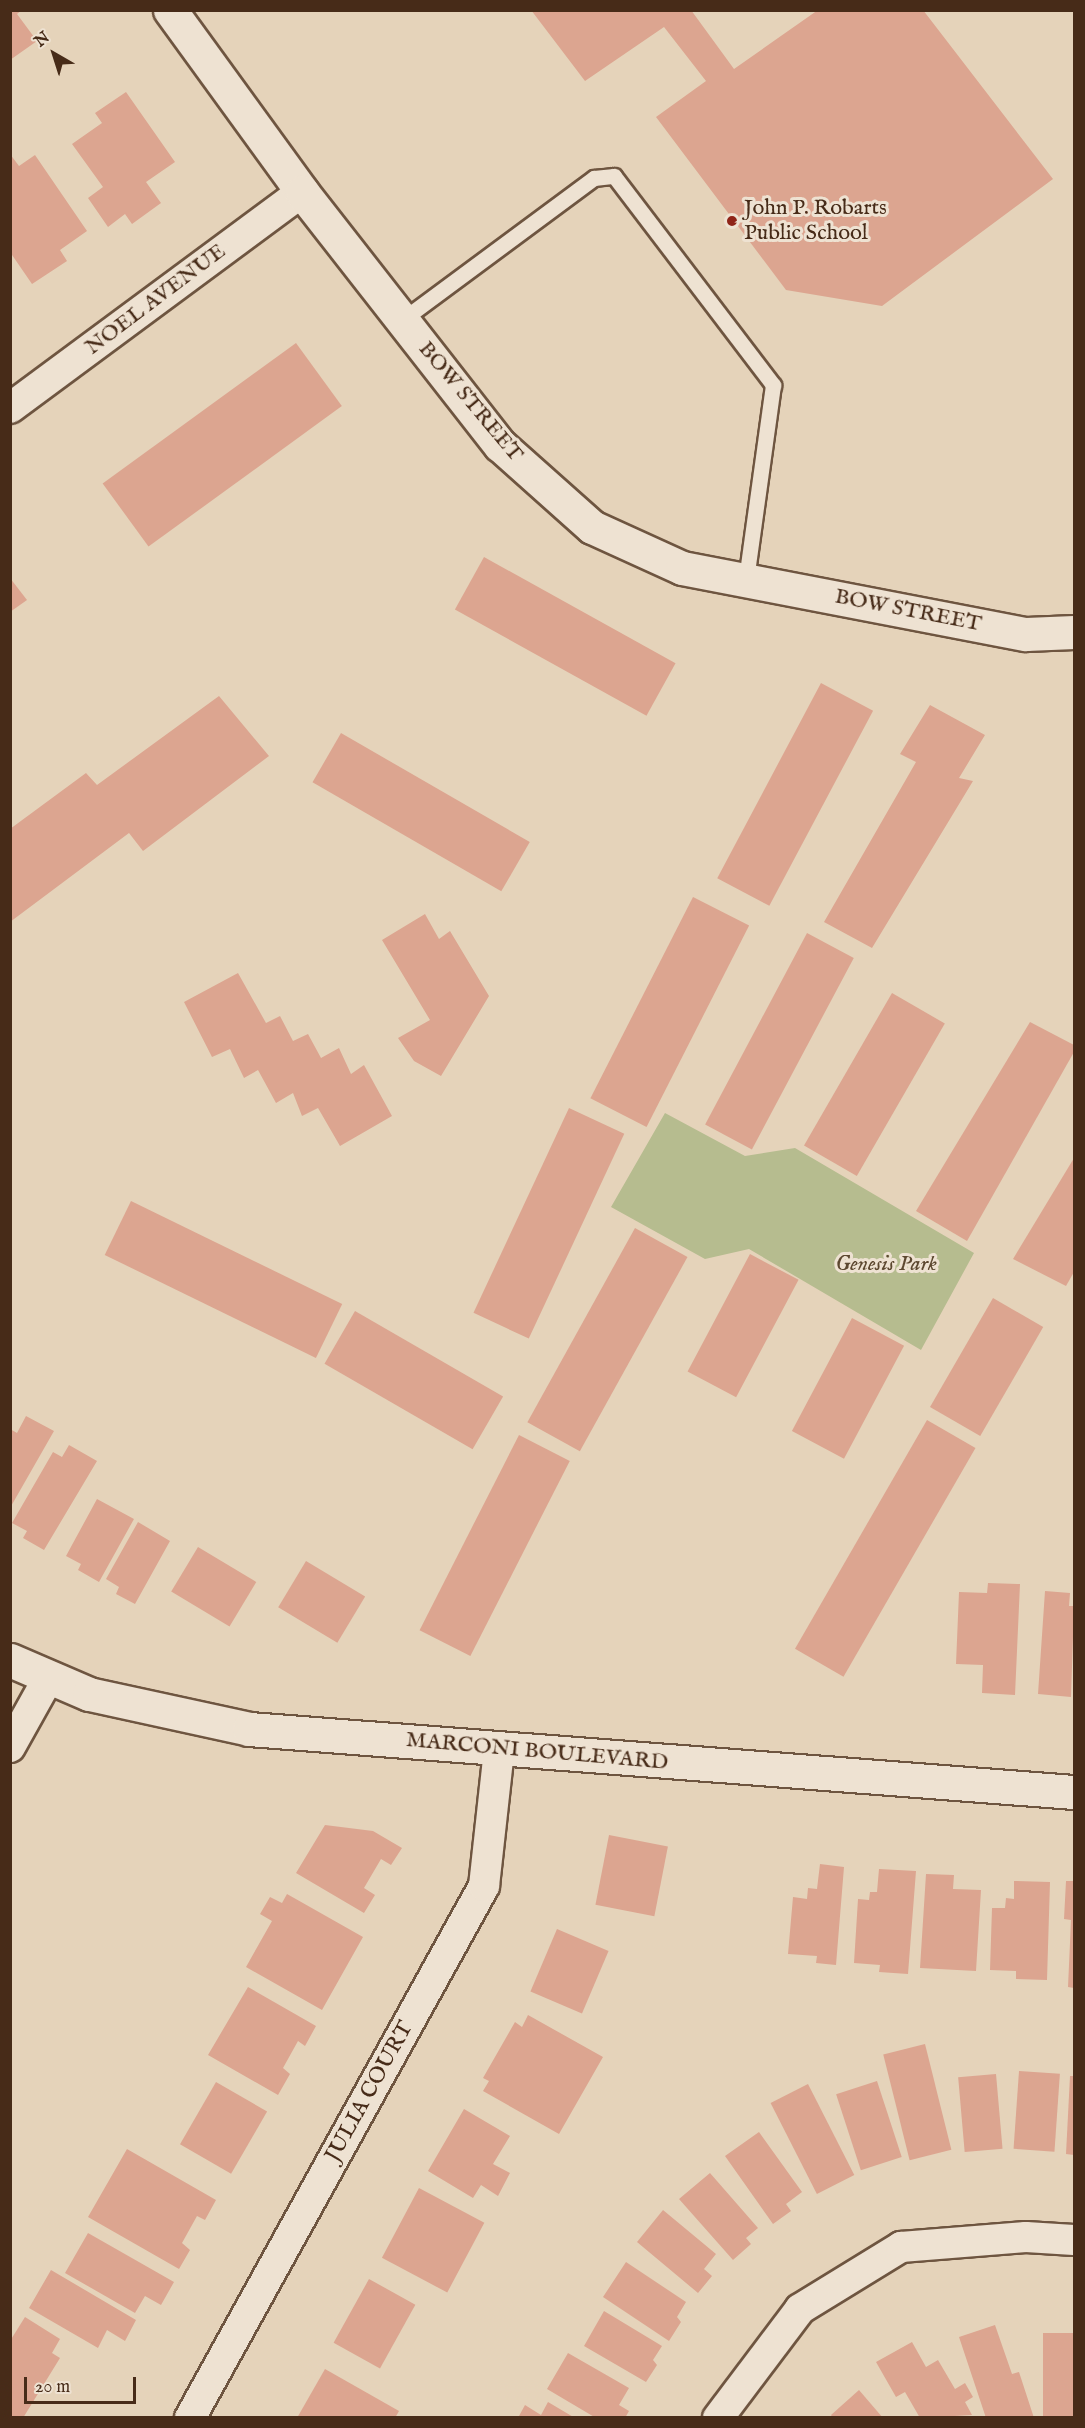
<!DOCTYPE html>
<html>
<head>
<meta charset="utf-8">
<style>
  body { margin:0 }
  #map { position:relative; width:1085px; height:2428px; overflow:hidden; background:#e5d3ba; font-family:"IM FELL English",serif }
  div>[style] { position:absolute }
  .green>* { inset:0; background:#b6bc8f }
  .building>* { inset:0; background:#dca590; transform-origin:0 0 }
  .roads { filter:drop-shadow(2px 0 #6e5540) drop-shadow(-2px 0 #6e5540) drop-shadow(0 2px #6e5540) drop-shadow(0 -2px #6e5540) }
  .service>* { height:15px; margin:-7.5px; padding:0 7.5px; transform-origin:7.5px; border-radius:7.5px; background:#eee2d2 }
  .minor>* { height:30px; margin:-15px; padding:0 15px; transform-origin:15px; border-radius:15px; background:#eee2d2 }
  .tertiary>* { height:33px; margin:-16.5px; padding:0 16.5px; transform-origin:16.5px; border-radius:16.5px; background:#eee2d2 }
  .dots>* { width:16px; height:16px; translate:-50% -50%; box-sizing:border-box; border:3px solid #eee2d2; border-radius:50% }
  span { translate:-50% -50%; white-space:nowrap; text-align:center; line-height:1.15; -webkit-text-stroke:6px #eee2d2; paint-order:stroke }
  .poi-label { font-size:22px; color:#472b18 }
  .left { translate:0 -50%; text-align:left }
  .street-label { font-size:22px; color:#472b18 }
  .park-label { font-size:22px; color:#5d4830; font-style:italic }
  .frame { position:absolute; inset:0; border:12px solid #472b18; pointer-events:none }
  .north { position:absolute; left:24px; top:24px; width:60px; height:60px; -webkit-text-stroke:4px #eee2d2; paint-order:stroke; rotate:321deg; font-size:16px; font-weight:700; line-height:24px; text-align:center; color:#472b18 }
  .north::after { content:''; display:block; margin:auto; width:21px; height:27px; background:#472b18; clip-path:polygon(50% 0,100% 100%,50% 72%,0 100%) }
  .scale { position:absolute; left:24px; top:2377px; width:112px; height:27px; box-sizing:border-box; border:3px solid #472b18; border-top:0; padding-left:8px; font-size:18px; line-height:21px; white-space:nowrap; color:#472b18; -webkit-text-stroke:4px #eee2d2; paint-order:stroke }
</style>
</head>
<body>
<div id="map">
  <div class="green">
    <i style="clip-path:polygon(665px 1113px,745px 1156px,795px 1148px,974px 1253px,921px 1350px,749px 1249px,705px 1259px,611px 1207px)"></i>
  </div>
  <div class="building">
    <i style="clip-path:polygon(10px 10px,22px 10px,17px 14px,37px 41px,10px 60px)"></i>
    <i style="clip-path:polygon(531px 10px,691px 10px,734px 69px,818px 10px,923px 10px,1053px 179px,882px 306px,786px 290px,656px 117px,706px 81px,664px 27px,585px 81px)"></i>
    <i style="clip-path:polygon(126px 92px,175px 162px,146px 182px,161px 203px,132px 224px,125px 214px,108px 227px,88px 198px,103px 187px,72px 144px,102px 123px,95px 113px)"></i>
    <i style="clip-path:polygon(10px 154px,19px 166px,35px 155px,87px 231px,60px 250px,67px 261px,32px 284px,10px 252px)"></i>
    <i style="left:296px;top:343px;width:78px;height:239px;rotate:54deg"></i>
    <i style="left:484px;top:557px;width:219px;height:60px;rotate:29deg"></i>
    <i style="clip-path:polygon(10px 578px,27px 600px,10px 612px)"></i>
    <i style="left:821px;top:683px;width:59px;height:221px;rotate:28deg"></i>
    <i style="clip-path:polygon(219px 696px,269px 756px,143px 851px,129px 833px,10px 922px,10px 829px,86px 773px,97px 785px)"></i>
    <i style="clip-path:polygon(930px 705px,985px 735px,959px 778px,973px 781px,872px 948px,824px 922px,916px 762px,900px 754px)"></i>
    <i style="left:341px;top:733px;width:218px;height:57px;rotate:30deg"></i>
    <i style="left:693px;top:897px;width:63px;height:226px;rotate:27deg"></i>
    <i style="clip-path:polygon(425px 914px,439px 939px,450px 931px,489px 996px,441px 1076px,414px 1061px,398px 1038px,430px 1020px,382px 940px)"></i>
    <i style="left:807px;top:933px;width:53px;height:217px;rotate:28deg"></i>
    <i style="clip-path:polygon(238px 973px,266px 1023px,280px 1016px,293px 1041px,308px 1034px,321px 1058px,339px 1048px,351px 1074px,364px 1065px,392px 1116px,340px 1146px,318px 1108px,302px 1116px,293px 1093px,276px 1103px,258px 1070px,244px 1078px,230px 1049px,212px 1057px,184px 1002px)"></i>
    <i style="left:892px;top:993px;width:61px;height:176px;rotate:30deg"></i>
    <i style="clip-path:polygon(1030px 1022px,1074px 1045px,1074px 1052px,967px 1241px,916px 1211px)"></i>
    <i style="left:569px;top:1108px;width:61px;height:226px;rotate:25deg"></i>
    <i style="clip-path:polygon(1074px 1158px,1074px 1272px,1066px 1286px,1013px 1259px)"></i>
    <i style="left:131px;top:1201px;width:235px;height:60px;rotate:26deg"></i>
    <i style="left:635px;top:1228px;width:60px;height:222px;rotate:29deg"></i>
    <i style="left:750px;top:1254px;width:55px;height:133px;rotate:28deg"></i>
    <i style="left:993px;top:1298px;width:58px;height:126px;rotate:30deg"></i>
    <i style="left:355px;top:1311px;width:171px;height:61px;rotate:30deg"></i>
    <i style="left:852px;top:1318px;width:59px;height:128px;rotate:28deg"></i>
    <i style="clip-path:polygon(26px 1416px,54px 1431px,10px 1508px,10px 1429px,17px 1433px)"></i>
    <i style="left:927px;top:1420px;width:56px;height:264px;rotate:30deg"></i>
    <i style="left:519px;top:1435px;width:57px;height:219px;rotate:27deg"></i>
    <i style="clip-path:polygon(69px 1445px,97px 1461px,44px 1550px,23px 1538px,27px 1531px,12px 1523px,53px 1452px,62px 1457px)"></i>
    <i style="clip-path:polygon(97px 1499px,134px 1519px,99px 1582px,78px 1570px,81px 1564px,66px 1556px)"></i>
    <i style="clip-path:polygon(138px 1522px,170px 1541px,135px 1604px,116px 1594px,119px 1587px,106px 1579px)"></i>
    <i style="left:198px;top:1547px;width:68px;height:52px;rotate:31deg"></i>
    <i style="left:306px;top:1561px;width:69px;height:54px;rotate:31deg"></i>
    <i style="clip-path:polygon(988px 1583px,1020px 1584px,1015px 1695px,982px 1693px,983px 1665px,956px 1664px,959px 1592px,987px 1593px)"></i>
    <i style="clip-path:polygon(1045px 1591px,1070px 1593px,1069px 1606px,1074px 1606px,1071px 1697px,1038px 1694px)"></i>
    <i style="clip-path:polygon(325px 1825px,373px 1831px,402px 1848px,391px 1865px,381px 1859px,364px 1888px,375px 1895px,364px 1913px,296px 1873px)"></i>
    <i style="left:609px;top:1835px;width:60px;height:71px;rotate:11deg"></i>
    <i style="clip-path:polygon(820px 1864px,844px 1867px,836px 1965px,816px 1963px,817px 1956px,788px 1954px,793px 1897px,807px 1899px,808px 1888px,817px 1889px)"></i>
    <i style="clip-path:polygon(879px 1869px,916px 1871px,908px 1974px,879px 1972px,880px 1965px,854px 1963px,858px 1899px,869px 1900px,870px 1892px,877px 1892px)"></i>
    <i style="clip-path:polygon(926px 1874px,954px 1875px,953px 1889px,981px 1890px,976px 1971px,920px 1968px)"></i>
    <i style="clip-path:polygon(1014px 1881px,1050px 1882px,1047px 1980px,1016px 1979px,1016px 1971px,990px 1970px,992px 1908px,1005px 1908px,1006px 1898px,1014px 1899px)"></i>
    <i style="clip-path:polygon(1066px 1881px,1074px 1881px,1074px 1988px,1068px 1987px,1071px 1920px,1064px 1919px)"></i>
    <i style="clip-path:polygon(287px 1894px,363px 1937px,322px 2010px,246px 1967px,272px 1921px,260px 1914px,270px 1897px,282px 1903px)"></i>
    <i style="left:557px;top:1929px;width:56px;height:68px;rotate:23deg"></i>
    <i style="clip-path:polygon(248px 1987px,316px 2026px,305px 2046px,298px 2041px,283px 2068px,290px 2074px,278px 2095px,208px 2055px)"></i>
    <i style="clip-path:polygon(528px 2015px,603px 2057px,559px 2134px,483px 2091px,489px 2081px,483px 2078px,515px 2022px,522px 2027px)"></i>
    <i style="left:925px;top:2044px;width:109px;height:43px;rotate:76deg"></i>
    <i style="left:1019px;top:2071px;width:41px;height:78px;rotate:4deg"></i>
    <i style="left:996px;top:2074px;width:75px;height:38px;rotate:85deg"></i>
    <i style="clip-path:polygon(1070px 2076px,1074px 2076px,1074px 2155px,1066px 2154px)"></i>
    <i style="left:877px;top:2081px;width:80px;height:43px;rotate:72deg"></i>
    <i style="left:216px;top:2082px;width:59px;height:72px;rotate:30deg"></i>
    <i style="left:808px;top:2084px;width:102px;height:42px;rotate:63deg"></i>
    <i style="clip-path:polygon(464px 2109px,510px 2136px,493px 2164px,510px 2173px,498px 2196px,481px 2185px,473px 2198px,428px 2171px)"></i>
    <i style="clip-path:polygon(759px 2132px,802px 2192px,786px 2204px,791px 2211px,773px 2224px,725px 2156px)"></i>
    <i style="clip-path:polygon(127px 2149px,216px 2200px,205px 2220px,197px 2216px,182px 2243px,190px 2250px,179px 2269px,88px 2217px)"></i>
    <i style="clip-path:polygon(710px 2173px,758px 2228px,746px 2238px,751px 2244px,733px 2260px,679px 2199px)"></i>
    <i style="left:419px;top:2188px;width:74px;height:79px;rotate:28deg"></i>
    <i style="clip-path:polygon(663px 2210px,716px 2254px,704px 2269px,712px 2276px,698px 2293px,637px 2242px)"></i>
    <i style="clip-path:polygon(88px 2233px,174px 2282px,161px 2305px,145px 2296px,135px 2313px,65px 2273px)"></i>
    <i style="clip-path:polygon(626px 2262px,686px 2302px,677px 2317px,681px 2322px,669px 2341px,603px 2297px)"></i>
    <i style="clip-path:polygon(51px 2270px,136px 2320px,125px 2341px,107px 2330px,98px 2348px,29px 2308px)"></i>
    <i style="left:369px;top:2279px;width:53px;height:73px;rotate:29deg"></i>
    <i style="clip-path:polygon(604px 2311px,662px 2346px,653px 2360px,657px 2365px,646px 2382px,584px 2346px)"></i>
    <i style="clip-path:polygon(25px 2317px,60px 2339px,52px 2353px,60px 2358px,23px 2418px,10px 2418px,10px 2341px)"></i>
    <i style="clip-path:polygon(995px 2325px,1012px 2374px,1019px 2372px,1034px 2418px,986px 2418px,959px 2337px)"></i>
    <i style="left:1074px;top:2333px;width:85px;height:31px;rotate:90deg"></i>
    <i style="clip-path:polygon(912px 2342px,926px 2367px,938px 2360px,955px 2389px,965px 2383px,973px 2397px,965px 2402px,972px 2415px,920px 2418px,905px 2392px,896px 2397px,876px 2362px)"></i>
    <i style="clip-path:polygon(568px 2353px,629px 2388px,619px 2405px,629px 2411px,625px 2418px,596px 2418px,547px 2389px)"></i>
    <i style="clip-path:polygon(325px 2369px,399px 2411px,395px 2418px,297px 2418px)"></i>
    <i style="clip-path:polygon(859px 2390px,883px 2418px,833px 2418px,831px 2415px)"></i>
    <i style="clip-path:polygon(548px 2402px,575px 2418px,519px 2416px,525px 2405px,541px 2415px)"></i>
  </div>
  <div class="roads">
    <div class="service">
      <i style="left:402px;top:320px;width:239px;rotate:-36.5deg"></i>
      <i style="left:594px;top:178px;width:20px;rotate:-6deg"></i>
      <i style="left:614px;top:176px;width:263px;rotate:52.7deg"></i>
      <i style="left:773px;top:385px;width:197px;rotate:97.9deg"></i>
    </div>
    <div class="minor">
      <i style="left:10px;top:408px;width:363px;rotate:-36.5deg"></i>
      <i style="left:10px;top:1747px;width:80px;rotate:-60.9deg"></i>
      <i style="left:190px;top:2418px;width:608px;rotate:-61.07deg"></i>
      <i style="left:484px;top:1886px;width:137px;rotate:-83.7deg"></i>
      <i style="left:718px;top:2418px;width:136px;rotate:-53deg"></i>
      <i style="left:800px;top:2309px;width:119px;rotate:-31.5deg"></i>
      <i style="left:901px;top:2247px;width:125px;rotate:-4.6deg"></i>
      <i style="left:1026px;top:2237px;width:48px;rotate:3.6deg"></i>
    </div>
    <div class="tertiary">
      <i style="left:170px;top:10px;width:225px;rotate:54deg"></i>
      <i style="left:302px;top:192px;width:321px;rotate:52deg"></i>
      <i style="left:500px;top:445px;width:123px;rotate:41.7deg"></i>
      <i style="left:592px;top:527px;width:99px;rotate:24.5deg"></i>
      <i style="left:682px;top:568px;width:350px;rotate:10.9deg"></i>
      <i style="left:1026px;top:634px;width:48px;rotate:-2.4deg"></i>
      <i style="left:10px;top:1660px;width:86px;rotate:23.3deg"></i>
      <i style="left:89px;top:1694px;width:164px;rotate:12.3deg"></i>
      <i style="left:249px;top:1729px;width:827px;rotate:4.37deg"></i>
    </div>
  </div>
  <div class="dots">
    <i style="left:732px;top:221px;background:#8f2418"></i>
  </div>
  <div class="poi-label">
    <span class="left" style="left:744px;top:221px">John P. Robarts<br>Public School</span>
  </div>
  <div class="street-label">
    <span style="left:156px;top:300px;rotate:-37deg">NOEL AVENUE</span>
    <span style="left:470px;top:402px;rotate:50deg">BOW STREET</span>
    <span style="left:908px;top:611px;rotate:11deg">BOW STREET</span>
    <span style="left:537px;top:1752px;rotate:5deg">MARCONI BOULEVARD</span>
    <span style="left:370px;top:2092px;rotate:-61deg">JULIA COURT</span>
  </div>
  <div class="park-label">
    <span style="left:886px;top:1265px">Genesis Park</span>
  </div>
  <div class="frame"></div>
  <div class="north">N</div>
  <div class="scale">20 m</div>
</div>
</body>
</html>
